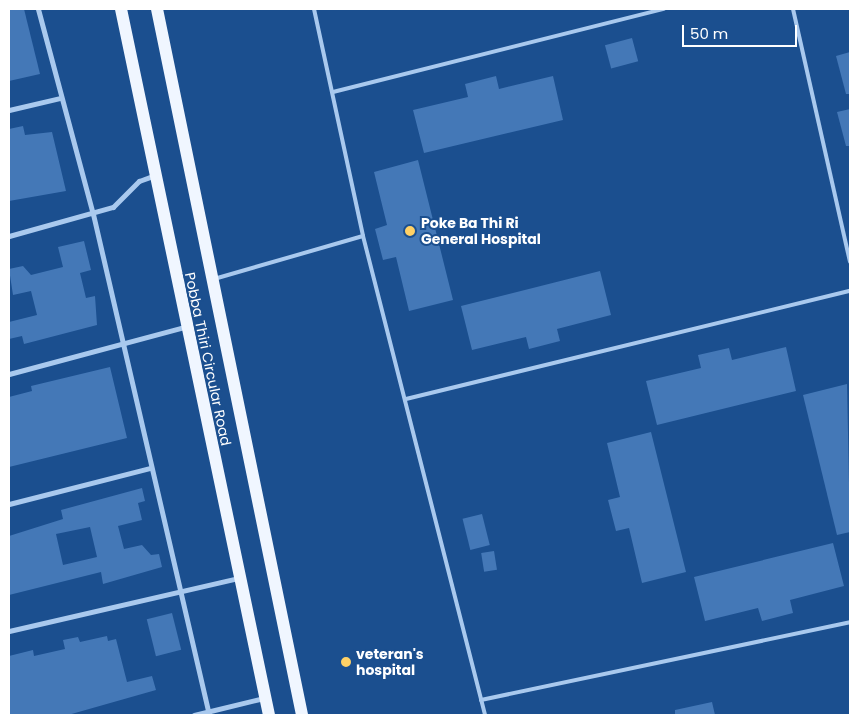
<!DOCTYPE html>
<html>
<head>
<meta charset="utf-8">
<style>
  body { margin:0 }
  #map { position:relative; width:859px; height:724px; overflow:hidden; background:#1b4f8f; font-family:Poppins,sans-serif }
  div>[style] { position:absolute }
  .building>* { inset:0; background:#4478b7; transform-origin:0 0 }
  .lane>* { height:4px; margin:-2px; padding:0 2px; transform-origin:2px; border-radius:2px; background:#a9c9ee }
  .street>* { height:5px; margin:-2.5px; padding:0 2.5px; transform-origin:2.5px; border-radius:2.5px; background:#a9c9ee }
  .primary>* { height:12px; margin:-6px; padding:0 6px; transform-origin:6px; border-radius:6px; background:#f0f6ff }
  .dots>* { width:14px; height:14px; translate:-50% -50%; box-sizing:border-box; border:2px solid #1b4f8f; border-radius:50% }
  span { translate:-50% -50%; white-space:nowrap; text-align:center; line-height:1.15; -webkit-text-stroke:4px #1b4f8f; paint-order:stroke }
  .poi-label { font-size:14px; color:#fff; font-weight:700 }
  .left { translate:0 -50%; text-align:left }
  .street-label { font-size:14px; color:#fff }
  .frame { position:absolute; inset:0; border:10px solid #fff; pointer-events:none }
  .scale { position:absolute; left:682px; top:25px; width:115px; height:22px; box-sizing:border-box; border:2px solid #fff; border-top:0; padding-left:6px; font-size:15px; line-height:18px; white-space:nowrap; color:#fff; -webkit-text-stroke:4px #1b4f8f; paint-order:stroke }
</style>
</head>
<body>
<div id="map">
  <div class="building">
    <i style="clip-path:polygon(9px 9px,24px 9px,40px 74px,9px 81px)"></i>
    <i style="left:632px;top:38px;width:24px;height:28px;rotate:75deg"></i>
    <i style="clip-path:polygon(850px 52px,850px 94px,846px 94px,836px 56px)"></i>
    <i style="clip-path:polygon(496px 76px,499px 89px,553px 76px,563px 120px,424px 153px,413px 110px,468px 97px,465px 84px)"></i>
    <i style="clip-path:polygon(850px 109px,850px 146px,846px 146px,837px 112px)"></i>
    <i style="clip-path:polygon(23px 126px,25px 135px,52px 132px,66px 191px,9px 201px,9px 129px)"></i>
    <i style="clip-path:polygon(418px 160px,453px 300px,409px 311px,396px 257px,383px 260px,375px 229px,387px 225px,374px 172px)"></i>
    <i style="clip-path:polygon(84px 241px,91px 270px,80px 273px,86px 298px,95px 296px,97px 325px,24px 344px,22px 336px,9px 339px,9px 322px,37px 315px,31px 291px,13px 295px,9px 269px,23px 266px,31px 275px,63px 267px,58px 247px)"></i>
    <i style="clip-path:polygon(600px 271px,611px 315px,557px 329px,560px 341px,529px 349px,526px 337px,472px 350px,461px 306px)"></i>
    <i style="clip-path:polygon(786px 347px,796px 391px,657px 425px,646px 381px,701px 368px,698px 355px,729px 348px,732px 360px)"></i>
    <i style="clip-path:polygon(110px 367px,127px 438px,9px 467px,9px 397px,32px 391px,31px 386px)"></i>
    <i style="clip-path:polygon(847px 384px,850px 532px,837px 535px,803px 395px)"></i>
    <i style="clip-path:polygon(651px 432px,686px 572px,642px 583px,629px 528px,616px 531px,608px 500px,620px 497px,607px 443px)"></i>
    <i style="clip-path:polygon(evenodd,142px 488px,145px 501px,138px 503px,142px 520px,118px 526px,124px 549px,142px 545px,151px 555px,159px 554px,162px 567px,103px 584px,101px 572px,9px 595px,9px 536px,63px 519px,61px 510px,142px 488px,90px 527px,97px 557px,63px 565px,56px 534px,90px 527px)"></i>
    <i style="left:482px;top:514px;width:32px;height:20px;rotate:76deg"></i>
    <i style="clip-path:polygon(833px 543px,844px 586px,790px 600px,793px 613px,762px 621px,758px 608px,705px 621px,694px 577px)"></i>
    <i style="left:494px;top:551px;width:19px;height:13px;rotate:81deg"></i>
    <i style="left:172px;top:613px;width:38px;height:26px;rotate:76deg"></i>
    <i style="clip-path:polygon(107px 636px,108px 641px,116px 639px,127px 682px,152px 676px,156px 690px,68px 715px,9px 715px,9px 656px,33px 650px,34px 656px,65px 649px,63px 640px,78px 637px,80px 642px)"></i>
    <i style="clip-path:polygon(712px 702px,715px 715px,675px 715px,675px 710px)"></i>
  </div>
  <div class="lane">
    <i style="left:314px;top:9px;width:232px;rotate:77.8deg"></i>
    <i style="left:363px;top:236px;width:494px;rotate:75.7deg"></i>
    <i style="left:793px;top:9px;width:259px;rotate:77.3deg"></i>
    <i style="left:333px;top:92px;width:341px;rotate:-14.1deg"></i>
    <i style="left:214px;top:279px;width:155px;rotate:-16.1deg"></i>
    <i style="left:406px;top:399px;width:457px;rotate:-13.7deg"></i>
    <i style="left:481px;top:700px;width:377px;rotate:-11.9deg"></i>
  </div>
  <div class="street">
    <i style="left:38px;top:9px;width:212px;rotate:75deg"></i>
    <i style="left:93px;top:214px;width:514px;rotate:76.96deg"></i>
    <i style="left:9px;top:110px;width:52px;rotate:-13.2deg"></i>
    <i style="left:9px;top:236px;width:108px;rotate:-15.6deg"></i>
    <i style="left:113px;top:207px;width:37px;rotate:-45deg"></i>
    <i style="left:139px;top:181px;width:15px;rotate:-20deg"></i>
    <i style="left:9px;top:374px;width:182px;rotate:-15deg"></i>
    <i style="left:9px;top:504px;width:146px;rotate:-14.3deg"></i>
    <i style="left:9px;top:631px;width:236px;rotate:-13deg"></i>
    <i style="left:194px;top:715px;width:72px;rotate:-13.7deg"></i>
  </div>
  <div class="primary">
    <i style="left:121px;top:9px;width:721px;rotate:78.16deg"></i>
    <i style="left:157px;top:9px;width:721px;rotate:78.39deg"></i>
  </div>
  <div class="dots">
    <i style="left:410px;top:231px;background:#ffd166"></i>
    <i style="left:346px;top:662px;background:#ffd166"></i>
  </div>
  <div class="poi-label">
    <span class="left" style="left:421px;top:231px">Poke Ba Thi Ri<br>General Hospital</span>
    <span class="left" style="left:356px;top:662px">veteran's<br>hospital</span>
  </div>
  <div class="street-label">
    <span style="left:208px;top:359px;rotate:78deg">Pobba Thiri Circular Road</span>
  </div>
  <div class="frame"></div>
  <div class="scale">50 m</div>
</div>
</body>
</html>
